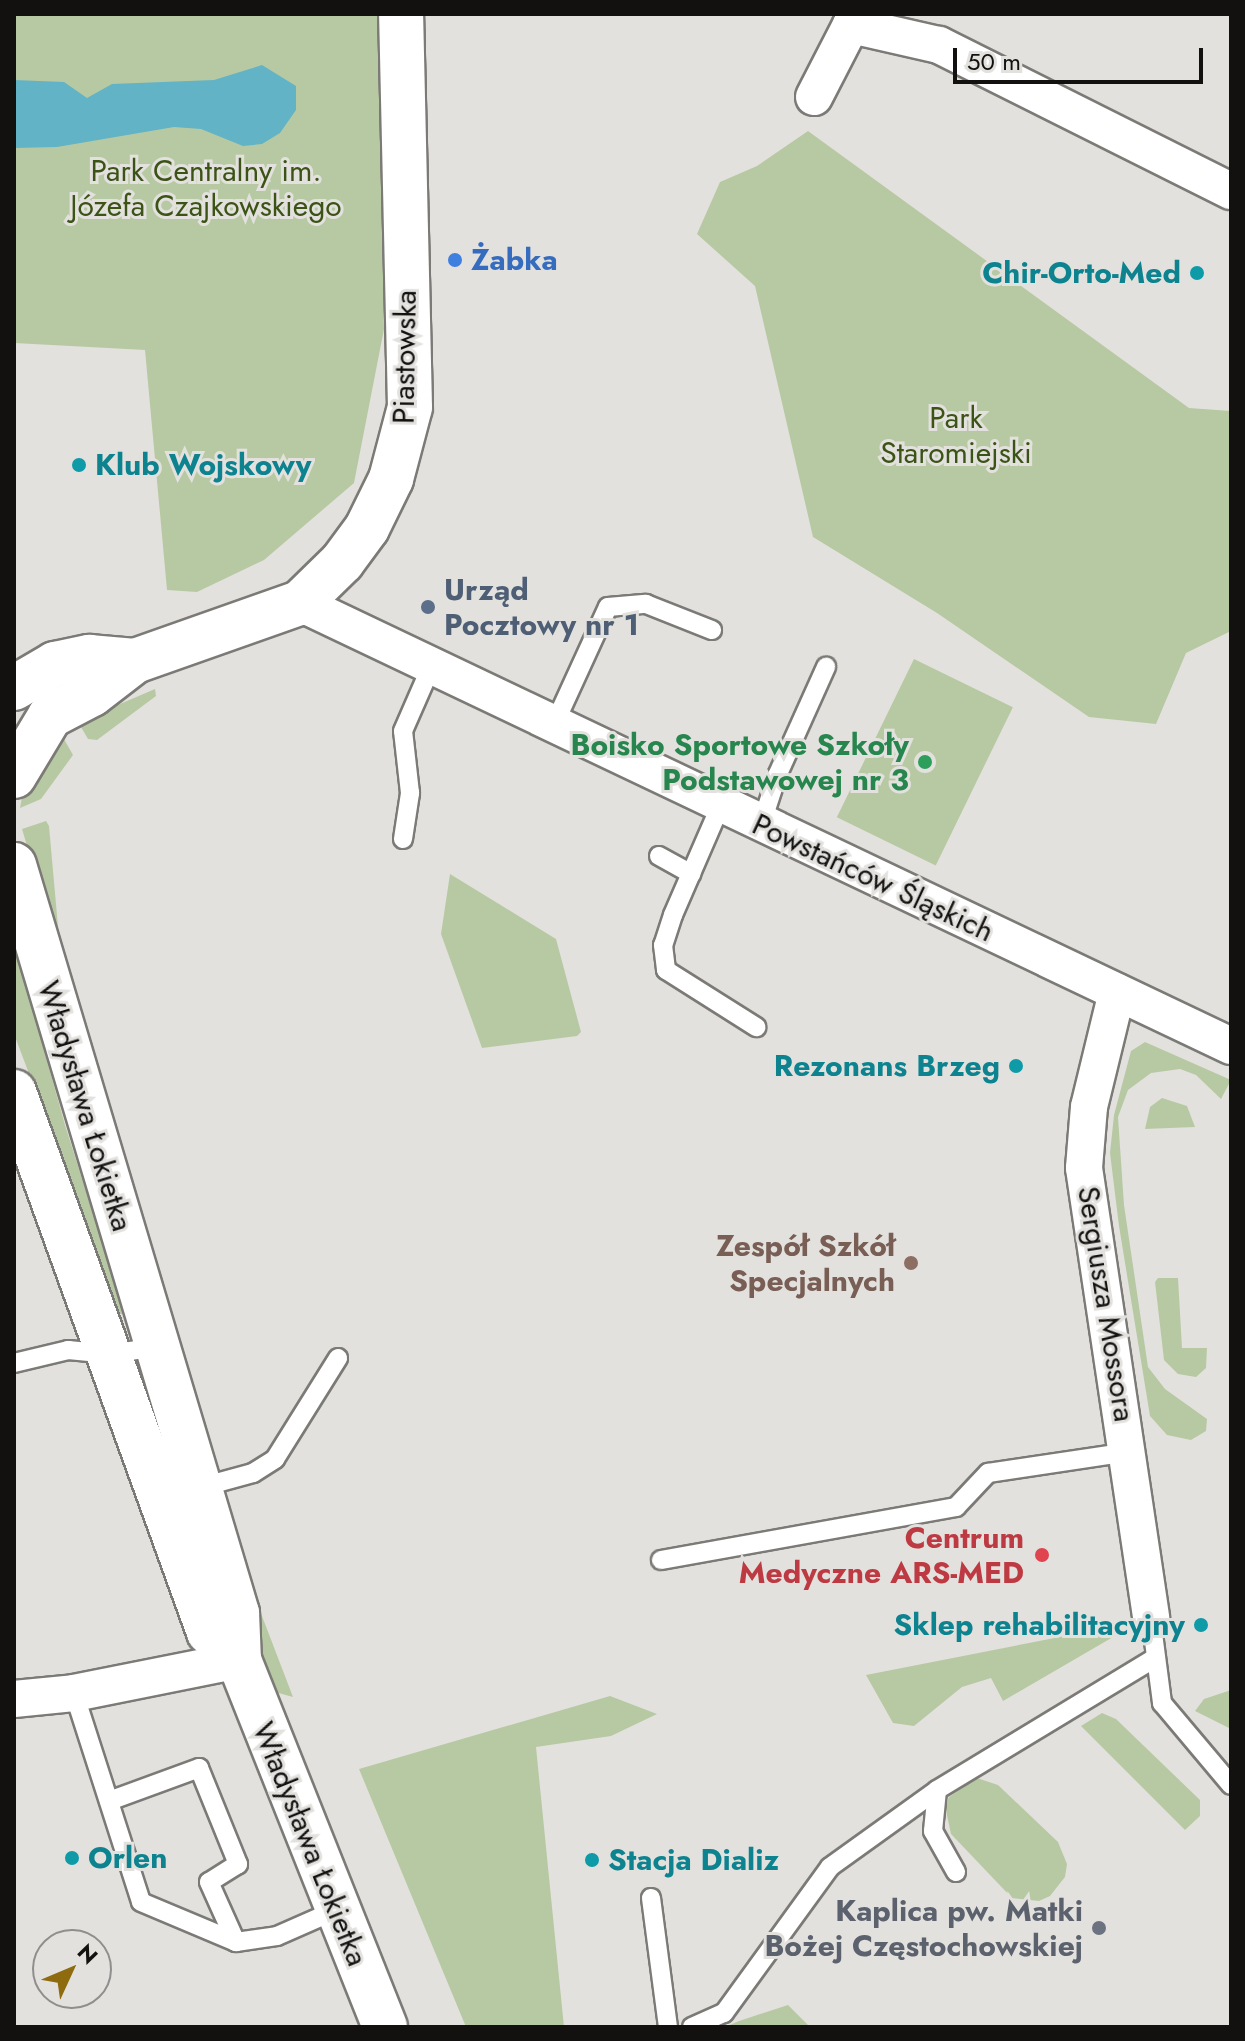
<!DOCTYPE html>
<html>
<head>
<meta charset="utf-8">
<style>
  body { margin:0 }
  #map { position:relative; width:1245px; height:2041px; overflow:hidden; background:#e3e1de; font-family:Jost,sans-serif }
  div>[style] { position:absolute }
  .green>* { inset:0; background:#b7c9a2; transform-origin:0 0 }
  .water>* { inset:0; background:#61b3c5 }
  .roads { filter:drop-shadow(2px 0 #7c7a76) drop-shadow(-2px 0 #7c7a76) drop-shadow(0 2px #7c7a76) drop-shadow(0 -2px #7c7a76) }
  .service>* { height:18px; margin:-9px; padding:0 9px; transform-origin:9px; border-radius:9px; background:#fff }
  .minor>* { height:36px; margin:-18px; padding:0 18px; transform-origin:18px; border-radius:18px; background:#fff }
  .secondary>* { height:44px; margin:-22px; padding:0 22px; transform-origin:22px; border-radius:22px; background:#fff }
  .dots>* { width:22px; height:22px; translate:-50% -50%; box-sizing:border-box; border:4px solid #e3e1de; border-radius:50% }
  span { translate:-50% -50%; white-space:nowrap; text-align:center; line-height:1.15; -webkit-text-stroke:6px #e3e1de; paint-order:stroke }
  .park-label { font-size:30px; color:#3c5316 }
  .shop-label { font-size:30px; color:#366cbe; font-weight:700 }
  .left { translate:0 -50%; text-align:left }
  .culture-label { font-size:30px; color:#0d838f; font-weight:700 }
  .right { translate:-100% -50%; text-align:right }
  .street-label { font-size:30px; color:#121110 }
  .service-label { font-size:30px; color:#4e5e75; font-weight:700 }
  .leisure-label { font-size:30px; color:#27864d; font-weight:700 }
  .education-label { font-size:30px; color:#785e54; font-weight:700 }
  .health-label { font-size:30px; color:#be3a42; font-weight:700 }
  .worship-label { font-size:30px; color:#5b616d; font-weight:700 }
  .frame { position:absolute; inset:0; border:16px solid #121110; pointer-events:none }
  .north { position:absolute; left:32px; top:1929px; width:80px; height:80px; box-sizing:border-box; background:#e3e1de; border:2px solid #8f8e8c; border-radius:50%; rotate:46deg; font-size:22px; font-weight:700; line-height:32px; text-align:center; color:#121110 }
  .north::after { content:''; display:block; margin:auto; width:28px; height:36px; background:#8e6b0f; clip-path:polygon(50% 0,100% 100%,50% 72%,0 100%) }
  .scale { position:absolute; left:953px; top:48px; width:250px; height:36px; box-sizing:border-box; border:4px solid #121110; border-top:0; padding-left:10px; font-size:24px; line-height:28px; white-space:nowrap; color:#121110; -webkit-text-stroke:6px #e3e1de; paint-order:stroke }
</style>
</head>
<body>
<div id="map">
  <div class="green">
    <i style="clip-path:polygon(14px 14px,378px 14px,384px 329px,354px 483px,264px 560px,197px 592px,167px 590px,145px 350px,14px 343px)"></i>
    <i style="clip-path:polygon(808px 131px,1189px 408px,1231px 411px,1231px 631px,1186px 653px,1156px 724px,1089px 717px,937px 613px,813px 537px,755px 286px,697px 234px,720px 182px,757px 166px)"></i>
    <i style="left:914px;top:659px;width:110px;height:176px;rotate:26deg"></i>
    <i style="clip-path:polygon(155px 689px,156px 696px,97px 740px,88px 739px,78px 722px)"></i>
    <i style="clip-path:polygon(60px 732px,73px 755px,41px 799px,20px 808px,24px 786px)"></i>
    <i style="clip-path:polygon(46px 821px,49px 826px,61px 960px,22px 829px)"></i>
    <i style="clip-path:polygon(450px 874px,556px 939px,581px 1032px,577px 1036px,482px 1048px,441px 934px)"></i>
    <i style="clip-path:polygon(14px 942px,65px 1125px,125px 1314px,120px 1314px,14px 1034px)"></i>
    <i style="clip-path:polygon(1145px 1042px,1231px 1080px,1221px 1099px,1196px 1075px,1180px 1069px,1151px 1073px,1128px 1090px,1118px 1117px,1124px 1205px,1148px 1367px,1165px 1389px,1207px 1419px,1206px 1431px,1191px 1440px,1167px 1435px,1150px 1416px,1119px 1226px,1110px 1153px,1114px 1115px,1131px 1051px)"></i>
    <i style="clip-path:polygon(1162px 1098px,1187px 1106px,1195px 1127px,1145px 1129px,1150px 1107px)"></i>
    <i style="clip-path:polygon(1158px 1278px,1178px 1278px,1182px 1348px,1207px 1348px,1206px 1368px,1196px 1377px,1178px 1374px,1164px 1360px,1155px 1282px)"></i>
    <i style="clip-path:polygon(257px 1603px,293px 1697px,275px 1692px,244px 1615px)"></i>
    <i style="clip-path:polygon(1116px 1626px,1120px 1633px,1003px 1701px,991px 1678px,962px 1687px,914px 1726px,893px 1723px,866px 1675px)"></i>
    <i style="clip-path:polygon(1231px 1690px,1231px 1729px,1195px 1711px,1204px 1699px)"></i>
    <i style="clip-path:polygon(610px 1696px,657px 1714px,611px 1736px,536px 1747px,564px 2027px,466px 2027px,359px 1769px)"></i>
    <i style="clip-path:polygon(1102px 1713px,1116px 1719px,1200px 1800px,1200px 1816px,1185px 1830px,1081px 1726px)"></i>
    <i style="clip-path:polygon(977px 1778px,998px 1785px,1058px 1842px,1067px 1864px,1065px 1877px,1050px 1896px,1039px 1901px,1012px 1898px,951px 1834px,945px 1806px,949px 1797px)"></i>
    <i style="clip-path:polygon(788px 2005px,810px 2027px,725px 2027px,739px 2021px)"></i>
  </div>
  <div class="water">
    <i style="clip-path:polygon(262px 65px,296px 86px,296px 110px,280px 133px,262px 144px,243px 146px,201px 129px,174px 127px,57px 147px,14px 148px,14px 80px,64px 82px,87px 98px,112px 84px,214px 80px)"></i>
  </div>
  <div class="roads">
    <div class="service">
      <i style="left:553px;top:727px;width:132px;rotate:-65.4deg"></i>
      <i style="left:608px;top:607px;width:38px;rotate:-5deg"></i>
      <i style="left:646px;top:604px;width:71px;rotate:21.5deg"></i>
      <i style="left:724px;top:809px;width:11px;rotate:139deg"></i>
      <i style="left:716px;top:816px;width:108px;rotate:113.5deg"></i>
      <i style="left:673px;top:915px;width:32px;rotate:108deg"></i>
      <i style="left:663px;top:945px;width:25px;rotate:83deg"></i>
      <i style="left:666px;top:970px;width:107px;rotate:32.3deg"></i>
      <i style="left:761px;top:825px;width:52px;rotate:-71.9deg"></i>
      <i style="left:777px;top:776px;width:120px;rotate:-65.8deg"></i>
      <i style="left:403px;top:839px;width:47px;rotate:-81.3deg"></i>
      <i style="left:410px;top:793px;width:62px;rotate:-96.4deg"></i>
      <i style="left:403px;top:731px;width:70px;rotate:-66.4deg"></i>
      <i style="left:659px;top:856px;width:37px;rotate:29deg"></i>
      <i style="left:14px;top:1363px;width:56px;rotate:-13.5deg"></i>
      <i style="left:68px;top:1350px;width:42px;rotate:5.4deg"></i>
      <i style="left:110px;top:1354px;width:48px;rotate:-8.5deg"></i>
      <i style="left:198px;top:1488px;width:57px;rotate:-15.3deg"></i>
      <i style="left:253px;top:1473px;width:26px;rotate:-32deg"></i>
      <i style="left:275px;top:1459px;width:119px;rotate:-58deg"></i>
      <i style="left:661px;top:1560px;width:300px;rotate:-10.2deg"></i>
      <i style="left:956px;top:1507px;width:47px;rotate:-46.7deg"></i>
      <i style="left:988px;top:1473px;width:143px;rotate:-8.5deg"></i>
      <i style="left:1151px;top:1618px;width:86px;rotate:82.6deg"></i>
      <i style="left:1162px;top:1703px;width:107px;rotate:49.9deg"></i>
      <i style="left:74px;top:1693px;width:219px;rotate:72.2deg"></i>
      <i style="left:141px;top:1902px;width:103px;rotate:22.8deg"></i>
      <i style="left:236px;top:1942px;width:41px;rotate:-8.3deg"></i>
      <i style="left:277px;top:1936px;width:64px;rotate:-23.8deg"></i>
      <i style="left:109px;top:1801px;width:96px;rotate:-20.1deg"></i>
      <i style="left:199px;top:1768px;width:104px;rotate:67.9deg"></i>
      <i style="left:238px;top:1864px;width:34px;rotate:148deg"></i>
      <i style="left:209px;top:1882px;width:66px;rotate:65.8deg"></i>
      <i style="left:956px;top:1872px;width:47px;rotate:-119.3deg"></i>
      <i style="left:933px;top:1831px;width:41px;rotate:-84.4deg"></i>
      <i style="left:937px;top:1790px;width:255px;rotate:-31.2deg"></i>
      <i style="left:651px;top:1898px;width:130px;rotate:82.5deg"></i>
      <i style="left:692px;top:2027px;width:35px;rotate:-24deg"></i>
      <i style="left:724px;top:2013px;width:180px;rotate:-54deg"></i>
      <i style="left:830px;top:1867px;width:132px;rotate:-35.7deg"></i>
    </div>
    <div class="minor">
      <i style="left:814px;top:97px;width:81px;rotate:-62.8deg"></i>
      <i style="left:851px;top:25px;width:90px;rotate:12.8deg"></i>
      <i style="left:939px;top:45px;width:326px;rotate:26.6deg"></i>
      <i style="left:300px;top:603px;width:1031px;rotate:25.45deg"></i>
      <i style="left:1117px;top:992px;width:118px;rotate:103.7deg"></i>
      <i style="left:1089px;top:1107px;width:61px;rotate:94.7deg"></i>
      <i style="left:1084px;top:1168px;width:455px;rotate:81.5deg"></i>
      <i style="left:14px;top:1699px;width:60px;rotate:-5.7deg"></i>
      <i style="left:74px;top:1693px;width:168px;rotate:-11.3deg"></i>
    </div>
    <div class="secondary">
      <i style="left:14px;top:688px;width:48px;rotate:-30.3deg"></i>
      <i style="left:55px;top:664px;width:35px;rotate:-12deg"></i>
      <i style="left:89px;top:657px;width:46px;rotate:5deg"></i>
      <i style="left:135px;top:661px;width:175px;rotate:-19.4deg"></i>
      <i style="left:300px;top:603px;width:59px;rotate:-44.3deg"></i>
      <i style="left:342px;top:562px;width:42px;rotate:-53.7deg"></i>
      <i style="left:367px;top:528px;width:55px;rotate:-63.9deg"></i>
      <i style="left:391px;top:479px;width:74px;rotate:-75.2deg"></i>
      <i style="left:410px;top:407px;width:393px;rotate:-91.3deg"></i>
      <i style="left:14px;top:776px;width:70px;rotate:-59deg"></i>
      <i style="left:50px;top:716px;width:47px;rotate:-27.6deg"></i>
      <i style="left:92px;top:694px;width:54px;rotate:-37.5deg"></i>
      <i style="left:14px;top:865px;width:781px;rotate:73.4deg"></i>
      <i style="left:237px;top:1613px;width:47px;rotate:87.6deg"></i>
      <i style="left:239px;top:1660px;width:395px;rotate:68.3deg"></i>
      <i style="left:14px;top:1092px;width:574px;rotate:70.14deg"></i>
      <i style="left:209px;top:1632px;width:41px;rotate:43deg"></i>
    </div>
  </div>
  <div class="dots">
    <i style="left:455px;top:260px;background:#3f7fe0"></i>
    <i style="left:1197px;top:273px;background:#0f9aa8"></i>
    <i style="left:79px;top:465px;background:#0f9aa8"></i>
    <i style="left:428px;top:607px;background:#5c6f8a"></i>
    <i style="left:925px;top:762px;background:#2e9e5b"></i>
    <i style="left:1016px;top:1066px;background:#0f9aa8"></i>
    <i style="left:911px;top:1263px;background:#8d6e63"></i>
    <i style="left:1042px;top:1555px;background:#e0444e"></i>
    <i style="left:1201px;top:1625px;background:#0f9aa8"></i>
    <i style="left:72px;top:1858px;background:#0f9aa8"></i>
    <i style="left:592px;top:1860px;background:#0f9aa8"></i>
    <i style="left:1099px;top:1928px;background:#6b7280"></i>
  </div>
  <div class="park-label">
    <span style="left:206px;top:188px">Park Centralny im.<br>Józefa Czajkowskiego</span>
    <span style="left:956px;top:435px">Park<br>Staromiejski</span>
  </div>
  <div class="shop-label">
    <span class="left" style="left:471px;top:260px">Żabka</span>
  </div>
  <div class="culture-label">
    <span class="right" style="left:1181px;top:273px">Chir-Orto-Med</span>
    <span class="left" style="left:95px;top:465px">Klub Wojskowy</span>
    <span class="right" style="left:1000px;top:1066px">Rezonans Brzeg</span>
    <span class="right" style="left:1185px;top:1625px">Sklep rehabilitacyjny</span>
    <span class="left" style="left:88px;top:1858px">Orlen</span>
    <span class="left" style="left:608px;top:1860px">Stacja Dializ</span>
  </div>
  <div class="street-label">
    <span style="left:405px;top:357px;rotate:-89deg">Piastowska</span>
    <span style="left:873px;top:878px;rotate:25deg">Powstańców Śląskich</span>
    <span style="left:85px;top:1106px;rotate:73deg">Władysława Łokietka</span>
    <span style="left:1106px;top:1304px;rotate:81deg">Sergiusza Mossora</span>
    <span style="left:310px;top:1844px;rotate:68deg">Władysława Łokietka</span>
  </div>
  <div class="service-label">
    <span class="left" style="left:444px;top:607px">Urząd<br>Pocztowy nr 1</span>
  </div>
  <div class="leisure-label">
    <span class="right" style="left:909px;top:762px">Boisko Sportowe Szkoły<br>Podstawowej nr 3</span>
  </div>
  <div class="education-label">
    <span class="right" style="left:895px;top:1263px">Zespół Szkół<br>Specjalnych</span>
  </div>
  <div class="health-label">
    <span class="right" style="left:1024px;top:1555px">Centrum<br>Medyczne ARS-MED</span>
  </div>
  <div class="worship-label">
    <span class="right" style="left:1083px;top:1928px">Kaplica pw. Matki<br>Bożej Częstochowskiej</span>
  </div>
  <div class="frame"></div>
  <div class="north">N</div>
  <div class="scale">50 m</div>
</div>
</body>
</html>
